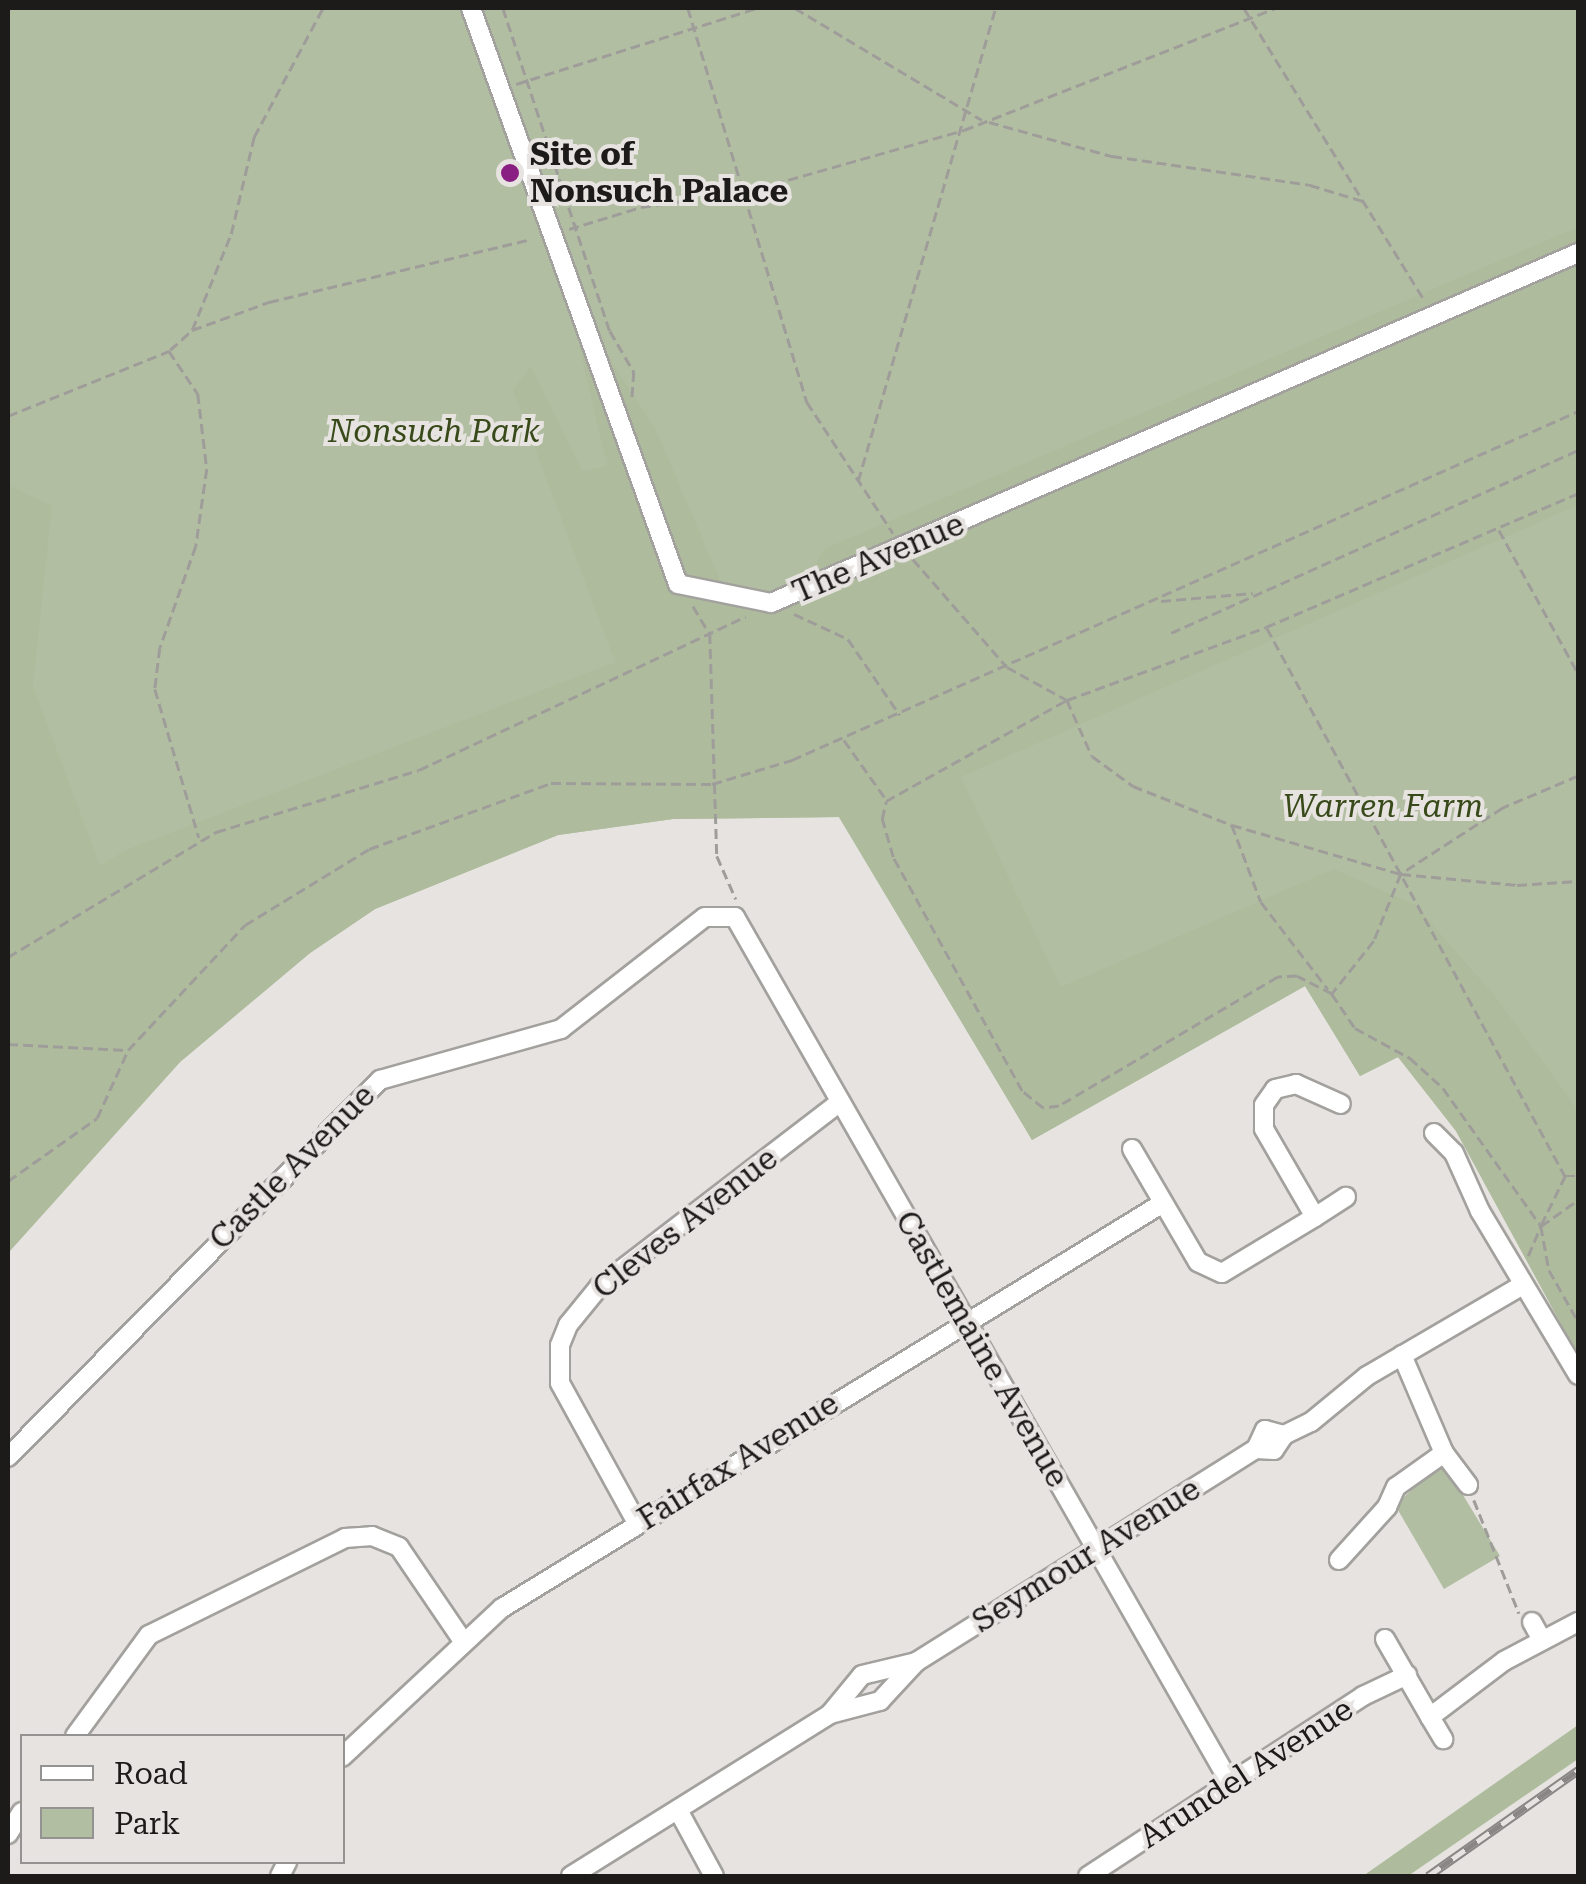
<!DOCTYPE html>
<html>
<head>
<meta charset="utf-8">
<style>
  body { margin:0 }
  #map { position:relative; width:1586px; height:1884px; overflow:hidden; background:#e6e3e0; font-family:"Roboto Serif",serif }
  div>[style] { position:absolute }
  .green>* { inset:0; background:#b2bea2 }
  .forest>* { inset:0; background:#aebc9d }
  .path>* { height:2.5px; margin-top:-1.25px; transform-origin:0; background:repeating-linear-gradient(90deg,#9f9d9a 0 10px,transparent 0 15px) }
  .roads { filter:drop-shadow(2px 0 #a3a19d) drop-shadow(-2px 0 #a3a19d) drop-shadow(0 2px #a3a19d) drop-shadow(0 -2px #a3a19d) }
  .minor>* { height:18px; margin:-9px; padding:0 9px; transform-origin:9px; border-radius:9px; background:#fff }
  .rail>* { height:9px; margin-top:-4.5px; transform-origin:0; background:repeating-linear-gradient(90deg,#e6e3e0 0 15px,#898785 0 30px); box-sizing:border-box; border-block:2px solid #898785 }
  .dots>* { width:28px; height:28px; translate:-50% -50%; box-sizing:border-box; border:5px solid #e6e3e0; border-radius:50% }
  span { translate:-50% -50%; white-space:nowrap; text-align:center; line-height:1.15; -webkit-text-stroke:8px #e6e3e0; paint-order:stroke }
  .poi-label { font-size:32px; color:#1c1b1a; font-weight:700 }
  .left { translate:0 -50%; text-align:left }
  .park-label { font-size:32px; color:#394a1a; font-style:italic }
  .street-label { font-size:32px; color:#1c1b1a }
  .frame { position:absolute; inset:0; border:10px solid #1c1b1a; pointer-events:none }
  .legend { position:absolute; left:20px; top:1734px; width:325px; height:130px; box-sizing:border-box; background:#e6e3e0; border:2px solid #959391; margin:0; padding:12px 18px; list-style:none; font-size:30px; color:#1c1b1a }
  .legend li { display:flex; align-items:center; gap:20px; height:50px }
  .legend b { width:50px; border:2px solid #959391 }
</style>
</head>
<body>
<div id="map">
  <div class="green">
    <i style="clip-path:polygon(8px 8px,1578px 8px,1578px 1355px,1456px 1131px,1398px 1057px,1360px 1076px,1305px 986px,1032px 1140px,839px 817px,673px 819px,558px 835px,375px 909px,310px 953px,180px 1062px,8px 1253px)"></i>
    <i style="clip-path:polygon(1446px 1467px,1500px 1556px,1444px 1589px,1395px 1505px,1436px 1468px)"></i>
  </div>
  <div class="forest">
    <i style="clip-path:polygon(1578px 227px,1578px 505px,961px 777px,1061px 987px,1334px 869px,1415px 905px,1495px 996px,1578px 1110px,1578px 1355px,1456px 1131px,1398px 1057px,1360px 1076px,1305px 986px,1032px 1140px,839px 817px,673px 819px,558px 835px,375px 909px,310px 953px,180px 1062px,8px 1253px,8px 485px,52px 506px,33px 686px,100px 866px,126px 850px,615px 662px,513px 390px,531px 366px,582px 471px,607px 466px,579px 346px,600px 344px,656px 430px,726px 594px,798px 599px,824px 549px)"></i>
    <i style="clip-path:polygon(1578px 1725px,1578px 1759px,1408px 1876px,1363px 1876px)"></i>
  </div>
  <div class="path">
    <i style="left:503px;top:8px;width:340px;rotate:71.7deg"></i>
    <i style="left:610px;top:331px;width:48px;rotate:59.7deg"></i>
    <i style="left:634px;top:372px;width:28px;rotate:94deg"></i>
    <i style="left:688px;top:8px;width:412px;rotate:73.2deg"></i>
    <i style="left:807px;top:402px;width:157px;rotate:56.7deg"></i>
    <i style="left:795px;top:8px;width:218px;rotate:30.9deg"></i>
    <i style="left:1244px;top:8px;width:343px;rotate:58.3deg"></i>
    <i style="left:516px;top:84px;width:253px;rotate:-17.5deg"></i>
    <i style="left:989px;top:122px;width:128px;rotate:15.5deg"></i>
    <i style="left:1112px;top:156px;width:200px;rotate:8.3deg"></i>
    <i style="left:1310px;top:185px;width:55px;rotate:16.8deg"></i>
    <i style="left:569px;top:229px;width:75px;rotate:-17deg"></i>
    <i style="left:641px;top:207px;width:105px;rotate:-8.2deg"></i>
    <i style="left:745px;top:192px;width:228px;rotate:-15.8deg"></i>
    <i style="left:964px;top:130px;width:335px;rotate:-21.4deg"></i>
    <i style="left:192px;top:330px;width:82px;rotate:-20deg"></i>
    <i style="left:269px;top:302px;width:270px;rotate:-13.5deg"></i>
    <i style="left:170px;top:350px;width:30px;rotate:-42deg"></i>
    <i style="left:192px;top:330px;width:104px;rotate:-67.9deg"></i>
    <i style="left:231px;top:234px;width:100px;rotate:-76.7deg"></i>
    <i style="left:254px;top:137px;width:146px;rotate:-61.9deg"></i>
    <i style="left:8px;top:416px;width:174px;rotate:-22deg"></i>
    <i style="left:169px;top:351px;width:52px;rotate:56deg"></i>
    <i style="left:198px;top:394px;width:76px;rotate:83.2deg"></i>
    <i style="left:207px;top:469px;width:78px;rotate:98.1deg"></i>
    <i style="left:196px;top:546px;width:108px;rotate:109.4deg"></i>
    <i style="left:160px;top:648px;width:41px;rotate:97deg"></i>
    <i style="left:155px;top:689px;width:155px;rotate:73.5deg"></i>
    <i style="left:858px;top:481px;width:492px;rotate:-73.8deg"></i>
    <i style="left:1499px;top:530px;width:163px;rotate:61.1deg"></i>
    <i style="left:913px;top:559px;width:143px;rotate:49deg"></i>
    <i style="left:1007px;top:667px;width:68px;rotate:28.8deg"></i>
    <i style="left:1067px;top:700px;width:61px;rotate:65.9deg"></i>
    <i style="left:1092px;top:756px;width:51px;rotate:36.2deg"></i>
    <i style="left:1133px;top:786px;width:106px;rotate:21.5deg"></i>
    <i style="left:1232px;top:825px;width:176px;rotate:16.2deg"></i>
    <i style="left:1401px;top:874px;width:117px;rotate:5.4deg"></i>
    <i style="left:1517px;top:885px;width:61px;rotate:-3.8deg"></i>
    <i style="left:1161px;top:601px;width:92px;rotate:-5deg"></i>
    <i style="left:693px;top:606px;width:33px;rotate:59deg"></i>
    <i style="left:710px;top:634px;width:222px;rotate:88.2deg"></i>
    <i style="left:717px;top:856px;width:47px;rotate:66.2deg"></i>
    <i style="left:794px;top:614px;width:60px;rotate:24.8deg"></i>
    <i style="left:848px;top:639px;width:92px;rotate:55.6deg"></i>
    <i style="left:1267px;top:628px;width:624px;rotate:61.46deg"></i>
    <i style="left:1171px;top:633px;width:446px;rotate:-24.2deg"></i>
    <i style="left:844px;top:740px;width:72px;rotate:54.6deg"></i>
    <i style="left:1578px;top:776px;width:82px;rotate:156.9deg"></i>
    <i style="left:1503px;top:808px;width:121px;rotate:147.1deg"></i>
    <i style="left:1401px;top:874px;width:72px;rotate:111.9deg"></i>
    <i style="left:1374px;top:941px;width:68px;rotate:128.4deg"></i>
    <i style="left:1332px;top:994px;width:41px;rotate:55.9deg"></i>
    <i style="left:1355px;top:1028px;width:63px;rotate:28.6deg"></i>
    <i style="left:1410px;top:1058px;width:45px;rotate:42.3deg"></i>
    <i style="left:1443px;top:1088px;width:169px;rotate:54.6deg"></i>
    <i style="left:1541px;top:1226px;width:45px;rotate:79.7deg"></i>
    <i style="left:1549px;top:1270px;width:59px;rotate:60.4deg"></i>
    <i style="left:1232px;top:825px;width:82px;rotate:69.4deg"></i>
    <i style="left:1261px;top:902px;width:110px;rotate:52.4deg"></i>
    <i style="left:8px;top:957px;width:243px;rotate:-31deg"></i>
    <i style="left:216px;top:832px;width:212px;rotate:-17deg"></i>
    <i style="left:419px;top:770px;width:361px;rotate:-25.2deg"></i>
    <i style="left:1332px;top:994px;width:39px;rotate:-153deg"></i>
    <i style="left:1297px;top:976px;width:19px;rotate:177deg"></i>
    <i style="left:1278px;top:977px;width:254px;rotate:149.5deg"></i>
    <i style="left:1059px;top:1106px;width:16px;rotate:173deg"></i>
    <i style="left:1043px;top:1108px;width:27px;rotate:-141deg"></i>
    <i style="left:1022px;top:1091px;width:267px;rotate:-118.9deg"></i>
    <i style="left:893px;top:857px;width:40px;rotate:-106deg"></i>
    <i style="left:882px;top:819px;width:18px;rotate:-77deg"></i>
    <i style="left:886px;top:801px;width:207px;rotate:-29.2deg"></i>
    <i style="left:1067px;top:700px;width:212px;rotate:-20.1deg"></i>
    <i style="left:1266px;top:627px;width:340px;rotate:-23.2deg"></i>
    <i style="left:8px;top:1044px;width:118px;rotate:2.9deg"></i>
    <i style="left:8px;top:1181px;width:109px;rotate:-35.3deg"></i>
    <i style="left:97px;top:1118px;width:75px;rotate:-65.5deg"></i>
    <i style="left:128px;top:1050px;width:171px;rotate:-46.9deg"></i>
    <i style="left:245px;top:925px;width:145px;rotate:-31.5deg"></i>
    <i style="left:369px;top:849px;width:194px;rotate:-19.9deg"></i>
    <i style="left:551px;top:783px;width:161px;rotate:0.4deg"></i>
    <i style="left:712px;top:784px;width:84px;rotate:-16.7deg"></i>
    <i style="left:792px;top:760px;width:860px;rotate:-23.94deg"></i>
    <i style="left:1541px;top:1225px;width:55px;rotate:-63.9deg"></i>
    <i style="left:1565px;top:1176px;width:13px"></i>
    <i style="left:1528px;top:1256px;width:33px;rotate:-67deg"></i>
    <i style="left:1541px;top:1226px;width:45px;rotate:-35.1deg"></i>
    <i style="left:1474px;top:1500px;width:122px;rotate:68.3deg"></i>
  </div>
  <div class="roads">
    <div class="minor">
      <i style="left:471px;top:8px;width:612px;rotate:70.23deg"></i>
      <i style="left:678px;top:584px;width:95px;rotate:11.5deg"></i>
      <i style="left:771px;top:603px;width:880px;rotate:-23.45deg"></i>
      <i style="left:1434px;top:1133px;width:28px;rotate:45deg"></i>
      <i style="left:1454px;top:1153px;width:64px;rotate:65.9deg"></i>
      <i style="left:1480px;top:1211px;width:191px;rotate:59.1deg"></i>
      <i style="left:1132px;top:1149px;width:131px;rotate:59.7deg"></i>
      <i style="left:1198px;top:1262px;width:26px;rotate:25deg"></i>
      <i style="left:1222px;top:1273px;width:109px;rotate:-31.1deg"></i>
      <i style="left:1315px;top:1217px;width:102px;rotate:-120.1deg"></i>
      <i style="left:1264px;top:1129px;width:24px;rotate:-90deg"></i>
      <i style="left:1264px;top:1105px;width:19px;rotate:-55deg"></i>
      <i style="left:1275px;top:1089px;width:22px;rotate:-13deg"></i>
      <i style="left:1296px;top:1084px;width:49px;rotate:24deg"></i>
      <i style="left:1315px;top:1217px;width:37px;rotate:-33deg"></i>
      <i style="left:1402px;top:1355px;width:107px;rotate:66.8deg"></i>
      <i style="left:1444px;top:1453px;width:40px;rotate:53deg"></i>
      <i style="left:1284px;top:1435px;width:30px;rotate:-26deg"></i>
      <i style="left:1311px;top:1422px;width:72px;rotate:-39.4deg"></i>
      <i style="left:1367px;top:1376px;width:181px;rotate:-30.3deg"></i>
      <i style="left:8px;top:1457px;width:530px;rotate:-45.38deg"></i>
      <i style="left:380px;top:1080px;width:188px;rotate:-15.7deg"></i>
      <i style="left:561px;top:1029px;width:182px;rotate:-37.9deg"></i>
      <i style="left:705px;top:917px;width:30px"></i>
      <i style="left:735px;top:917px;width:995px;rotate:60.24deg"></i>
      <i style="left:637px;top:1523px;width:160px;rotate:-118.8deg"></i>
      <i style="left:560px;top:1383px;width:38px;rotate:-90deg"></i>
      <i style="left:560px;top:1345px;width:22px;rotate:-68deg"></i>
      <i style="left:568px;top:1325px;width:49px;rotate:-50.8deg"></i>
      <i style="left:599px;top:1287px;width:304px;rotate:-37.5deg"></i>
      <i style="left:1339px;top:1560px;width:72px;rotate:-47.8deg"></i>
      <i style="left:1387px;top:1507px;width:22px;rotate:-66deg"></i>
      <i style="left:1396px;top:1487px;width:59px;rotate:-35.3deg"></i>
      <i style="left:1532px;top:1622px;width:21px;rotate:61deg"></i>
      <i style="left:1385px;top:1639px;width:90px;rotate:60deg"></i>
      <i style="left:1430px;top:1717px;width:93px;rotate:-37.1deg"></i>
      <i style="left:1504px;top:1661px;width:84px;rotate:-27.8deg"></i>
      <i style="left:830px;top:1714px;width:52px;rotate:-14.6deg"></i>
      <i style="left:880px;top:1701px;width:53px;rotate:-47.3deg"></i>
      <i style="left:916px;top:1662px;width:401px;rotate:-32.1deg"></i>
      <i style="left:1256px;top:1449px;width:21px;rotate:-65deg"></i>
      <i style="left:1265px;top:1430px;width:20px;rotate:15deg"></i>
      <i style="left:1284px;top:1435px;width:18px;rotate:124deg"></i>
      <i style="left:1274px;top:1450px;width:18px;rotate:-177deg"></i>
      <i style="left:1430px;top:1717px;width:26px;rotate:59deg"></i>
      <i style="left:75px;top:1736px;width:125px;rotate:-53.8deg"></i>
      <i style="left:149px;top:1635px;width:219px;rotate:-26.3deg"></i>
      <i style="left:345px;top:1538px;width:27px;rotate:-4deg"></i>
      <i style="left:372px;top:1536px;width:29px;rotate:22deg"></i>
      <i style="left:399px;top:1547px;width:114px;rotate:55.8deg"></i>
      <i style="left:342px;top:1757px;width:219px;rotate:-43deg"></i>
      <i style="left:502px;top:1608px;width:775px;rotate:-31.5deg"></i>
      <i style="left:678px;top:1810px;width:75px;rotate:61.4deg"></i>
      <i style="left:8px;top:1834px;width:26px;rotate:-58deg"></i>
      <i style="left:280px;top:1876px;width:16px;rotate:-63deg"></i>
      <i style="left:571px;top:1876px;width:305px;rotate:-32deg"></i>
      <i style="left:830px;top:1714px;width:50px;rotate:-50.6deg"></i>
      <i style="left:862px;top:1675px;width:56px;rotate:-13.5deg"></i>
      <i style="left:1088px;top:1876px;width:329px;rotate:-33.2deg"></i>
      <i style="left:1363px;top:1696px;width:49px;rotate:-25.5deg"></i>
    </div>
  </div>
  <div class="rail">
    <i style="left:1428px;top:1876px;width:184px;rotate:-35.2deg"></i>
  </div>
  <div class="dots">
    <i style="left:510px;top:173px;background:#891e83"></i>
  </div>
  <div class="poi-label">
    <span class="left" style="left:530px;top:173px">Site of<br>Nonsuch Palace</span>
  </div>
  <div class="park-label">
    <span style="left:434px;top:431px">Nonsuch Park</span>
    <span style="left:1383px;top:806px">Warren Farm</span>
  </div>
  <div class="street-label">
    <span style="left:878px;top:558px;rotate:-23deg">The Avenue</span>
    <span style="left:292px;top:1167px;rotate:-45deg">Castle Avenue</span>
    <span style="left:685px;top:1223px;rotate:-38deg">Cleves Avenue</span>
    <span style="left:982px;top:1349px;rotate:60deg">Castlemaine Avenue</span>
    <span style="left:738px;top:1461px;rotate:-32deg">Fairfax Avenue</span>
    <span style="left:1086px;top:1555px;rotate:-32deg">Seymour Avenue</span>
    <span style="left:1246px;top:1773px;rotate:-33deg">Arundel Avenue</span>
  </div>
  <div class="frame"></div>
  <ul class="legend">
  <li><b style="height:12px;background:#fff"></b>Road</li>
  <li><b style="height:28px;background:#b2bea2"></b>Park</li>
  </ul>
</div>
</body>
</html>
